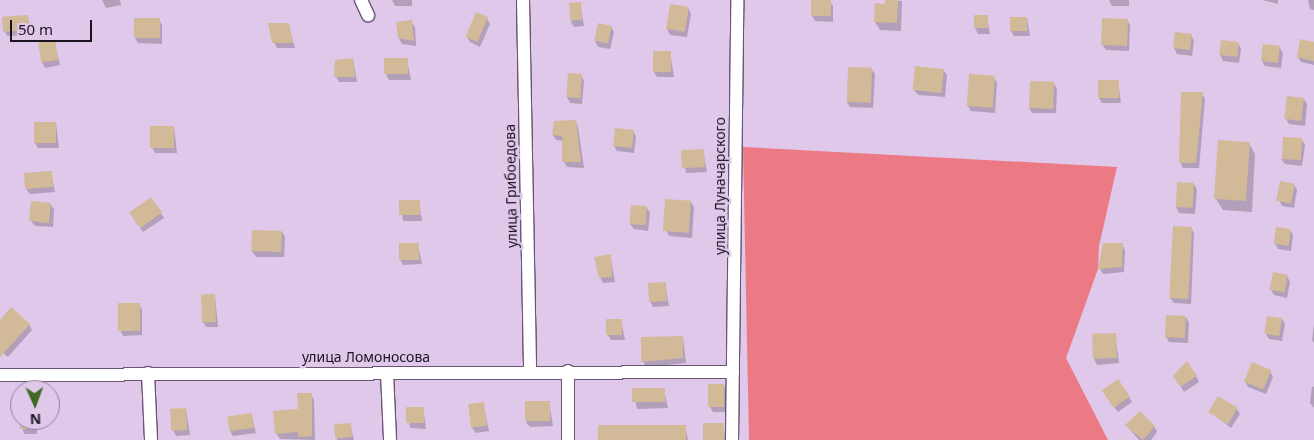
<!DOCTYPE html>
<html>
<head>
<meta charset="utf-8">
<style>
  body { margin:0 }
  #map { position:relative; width:1314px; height:440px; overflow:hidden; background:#dfc8ea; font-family:"Noto Sans",sans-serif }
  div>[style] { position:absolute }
  .forest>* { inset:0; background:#ec7a85 }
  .shadow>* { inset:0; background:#0003 }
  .building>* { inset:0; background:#d2ba99; transform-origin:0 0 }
  .roads { filter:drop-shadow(1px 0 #695573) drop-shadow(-1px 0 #695573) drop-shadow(0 1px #695573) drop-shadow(0 -1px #695573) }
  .minor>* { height:12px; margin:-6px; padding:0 6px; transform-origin:6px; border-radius:6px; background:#fff }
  span { translate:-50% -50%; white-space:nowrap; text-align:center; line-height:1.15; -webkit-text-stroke:5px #dfc8ea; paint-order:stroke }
  .street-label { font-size:14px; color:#1b131f }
  .north { position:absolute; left:10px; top:380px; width:50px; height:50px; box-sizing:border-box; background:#dfc8ea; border:1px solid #918099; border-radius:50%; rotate:178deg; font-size:14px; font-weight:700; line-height:20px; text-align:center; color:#1b131f }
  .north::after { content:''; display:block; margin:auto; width:18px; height:22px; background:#3f6925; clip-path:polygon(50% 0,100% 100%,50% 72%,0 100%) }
  .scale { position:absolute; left:10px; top:20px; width:82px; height:22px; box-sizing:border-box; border:2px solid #1b131f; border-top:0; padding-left:6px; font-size:15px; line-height:18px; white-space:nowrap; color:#1b131f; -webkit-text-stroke:4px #dfc8ea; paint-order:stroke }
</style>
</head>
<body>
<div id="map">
  <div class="forest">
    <i style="clip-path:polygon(743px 147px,1117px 167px,1099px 246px,1098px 269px,1066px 358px,1108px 440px,749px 440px)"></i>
  </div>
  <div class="shadow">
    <i style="clip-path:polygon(102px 0,120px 0,121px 5px,106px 8px)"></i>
    <i style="clip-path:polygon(392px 0,412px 0,412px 6px,395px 6px)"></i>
    <i style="clip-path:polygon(813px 0,830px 1px,833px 6px,833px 22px,815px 21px,812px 16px)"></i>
    <i style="clip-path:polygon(887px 0,902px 1px,901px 31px,880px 30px,875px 22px)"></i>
    <i style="clip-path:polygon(1109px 0,1129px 0,1129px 6px,1112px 6px)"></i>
    <i style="clip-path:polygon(1262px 0,1278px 0,1278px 4px)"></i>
    <i style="clip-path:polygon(1308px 0,1314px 0,1314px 10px,1310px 9px)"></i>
    <i style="clip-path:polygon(580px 3px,584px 26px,574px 27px,571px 22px)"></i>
    <i style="clip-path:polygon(688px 8px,691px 14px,687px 37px,670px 35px,667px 29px)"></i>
    <i style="clip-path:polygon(28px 17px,31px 35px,7px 36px,4px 30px)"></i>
    <i style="clip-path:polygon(987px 17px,990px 34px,978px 34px,975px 28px)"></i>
    <i style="clip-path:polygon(487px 18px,490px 24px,480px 47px,470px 42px,467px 37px)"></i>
    <i style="clip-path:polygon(1027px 18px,1030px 36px,1014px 36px,1011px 31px)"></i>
    <i style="clip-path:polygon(159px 20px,162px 25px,162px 44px,138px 43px,135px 38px)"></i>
    <i style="clip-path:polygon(1127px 20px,1130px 25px,1129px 51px,1106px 50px,1102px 44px)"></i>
    <i style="clip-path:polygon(411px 22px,415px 27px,416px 46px,402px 44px,399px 38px)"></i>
    <i style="clip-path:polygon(288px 24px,295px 48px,277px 48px,274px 42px)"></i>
    <i style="clip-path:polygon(611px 27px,614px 32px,610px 49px,598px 47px,595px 41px)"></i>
    <i style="clip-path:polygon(1191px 35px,1194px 41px,1192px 56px,1177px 54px,1174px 48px)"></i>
    <i style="clip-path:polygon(54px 41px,60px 65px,45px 68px,42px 62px)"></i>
    <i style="clip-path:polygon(1222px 41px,1238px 43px,1241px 49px,1239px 63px,1223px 61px,1220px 55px)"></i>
    <i style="clip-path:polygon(1314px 43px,1314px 65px,1301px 62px,1298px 57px)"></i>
    <i style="clip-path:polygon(1279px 47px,1283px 53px,1281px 68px,1265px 66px,1262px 61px)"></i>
    <i style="clip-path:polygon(670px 52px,674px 77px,657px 77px,654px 72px)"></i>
    <i style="clip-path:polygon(353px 59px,357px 82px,339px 82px,336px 77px)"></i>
    <i style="clip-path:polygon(407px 60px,411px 80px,389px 80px,386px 75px)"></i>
    <i style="clip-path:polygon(871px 69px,875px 74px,873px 108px,850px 107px,847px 102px)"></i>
    <i style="clip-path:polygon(943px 70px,947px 75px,945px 97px,918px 95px,914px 90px)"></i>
    <i style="clip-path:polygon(581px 75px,584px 81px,582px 104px,570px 103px,567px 97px)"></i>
    <i style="clip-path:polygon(994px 77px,997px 83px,995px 113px,971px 111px,968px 106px)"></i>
    <i style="clip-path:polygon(1118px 81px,1121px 103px,1102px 103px,1099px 98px)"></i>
    <i style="clip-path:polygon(1054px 84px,1057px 89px,1056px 113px,1032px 113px,1029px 108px)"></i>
    <i style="clip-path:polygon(1202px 94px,1205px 99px,1199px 168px,1183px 168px,1180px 162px)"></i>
    <i style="clip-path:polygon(1304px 99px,1307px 104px,1305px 126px,1289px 124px,1286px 119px)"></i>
    <i style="clip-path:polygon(575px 121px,578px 127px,584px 168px,567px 167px,564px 162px,564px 141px,556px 140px,553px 135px,555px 122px)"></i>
    <i style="clip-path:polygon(56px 123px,59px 148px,38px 148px,35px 143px)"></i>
    <i style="clip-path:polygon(174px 127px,177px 153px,155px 153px,152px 147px)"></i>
    <i style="clip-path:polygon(633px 131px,636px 137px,634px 153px,617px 151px,614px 146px)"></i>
    <i style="clip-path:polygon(1302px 140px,1305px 145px,1302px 166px,1285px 164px,1281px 159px)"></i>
    <i style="clip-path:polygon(1249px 143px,1255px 154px,1252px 212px,1223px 210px,1216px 199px)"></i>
    <i style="clip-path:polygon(703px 150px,707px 172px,686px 173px,682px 151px)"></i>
    <i style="clip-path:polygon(51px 172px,55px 192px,30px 194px,26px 189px)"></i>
    <i style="clip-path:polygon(1194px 184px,1197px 190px,1195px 214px,1179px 213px,1176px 207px)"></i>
    <i style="clip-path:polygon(1294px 185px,1297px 190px,1294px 208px,1282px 206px,1279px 200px)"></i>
    <i style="clip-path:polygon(400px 201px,419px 201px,422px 221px,403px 221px)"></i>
    <i style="clip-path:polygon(691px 202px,694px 207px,692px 238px,669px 236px,666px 230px)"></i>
    <i style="clip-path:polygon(50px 204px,54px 209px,53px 227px,35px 226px,31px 221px)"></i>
    <i style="clip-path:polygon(646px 207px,650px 213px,648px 231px,634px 229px,630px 224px)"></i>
    <i style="clip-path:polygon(161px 213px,164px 218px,143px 232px,133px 218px)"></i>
    <i style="clip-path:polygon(1191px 228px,1194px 233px,1191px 304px,1174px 303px,1170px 298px)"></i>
    <i style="clip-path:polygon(1290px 230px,1293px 235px,1291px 251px,1278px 249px,1275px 244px)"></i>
    <i style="clip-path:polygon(253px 231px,282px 232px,285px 237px,284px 257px,256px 257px,252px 251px)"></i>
    <i style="clip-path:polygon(418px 244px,422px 264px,403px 265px,400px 259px)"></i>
    <i style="clip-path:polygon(1122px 245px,1125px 250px,1124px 272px,1103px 274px,1100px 269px)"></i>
    <i style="clip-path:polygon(610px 255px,615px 282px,603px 283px,600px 277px)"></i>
    <i style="clip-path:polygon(1287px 276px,1290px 282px,1287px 298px,1274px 295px,1271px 290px)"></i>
    <i style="clip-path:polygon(665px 283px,669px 306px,653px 307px,650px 301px)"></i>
    <i style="clip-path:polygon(215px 296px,218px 327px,206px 327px,203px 322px)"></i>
    <i style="clip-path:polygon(139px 304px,142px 310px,142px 335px,123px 336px,120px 330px)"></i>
    <i style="clip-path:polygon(1186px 317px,1189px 323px,1188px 343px,1169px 342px,1166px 337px)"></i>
    <i style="clip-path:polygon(1282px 319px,1285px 324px,1282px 341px,1269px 339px,1266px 334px)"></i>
    <i style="clip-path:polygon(621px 320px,625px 340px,611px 340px,608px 335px)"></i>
    <i style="clip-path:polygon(0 322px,29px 324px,32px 330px,8px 357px,0 351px)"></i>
    <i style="clip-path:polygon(1314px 323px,1314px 343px,1312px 340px)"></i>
    <i style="clip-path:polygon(1115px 334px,1119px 363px,1097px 365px,1094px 359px)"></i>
    <i style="clip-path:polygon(683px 337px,686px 363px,646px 367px,643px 361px)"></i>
    <i style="clip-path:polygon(1270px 371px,1273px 377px,1266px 394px,1248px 387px,1245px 381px)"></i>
    <i style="clip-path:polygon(1196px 376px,1199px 382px,1184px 392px,1178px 382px)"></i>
    <i style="clip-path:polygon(724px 386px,727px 391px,727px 412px,713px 412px,710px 407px)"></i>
    <i style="clip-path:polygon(1312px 386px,1314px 387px,1314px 408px,1310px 403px)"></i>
    <i style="clip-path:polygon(633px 390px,664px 390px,668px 408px,637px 409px)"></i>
    <i style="clip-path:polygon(311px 394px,314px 400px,315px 440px,280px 439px,276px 433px)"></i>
    <i style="clip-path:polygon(1107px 397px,1129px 397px,1132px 402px,1118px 412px)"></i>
    <i style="clip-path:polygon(549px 402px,553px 426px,530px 427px,526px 422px)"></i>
    <i style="clip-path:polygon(483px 403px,489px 431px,476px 433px,472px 428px)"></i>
    <i style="clip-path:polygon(407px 408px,423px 408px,426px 429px,410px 428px)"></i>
    <i style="clip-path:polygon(186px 409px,190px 435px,176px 436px,173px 430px)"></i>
    <i style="clip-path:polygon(1237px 409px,1240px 414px,1231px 428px,1210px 412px)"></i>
    <i style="clip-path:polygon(251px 414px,256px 433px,233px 436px,230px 431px)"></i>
    <i style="clip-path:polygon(20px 420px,37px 420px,37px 434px,24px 434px)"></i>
    <i style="clip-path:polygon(350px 424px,354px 440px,337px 440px,335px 425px)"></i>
    <i style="clip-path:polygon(723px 424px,726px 440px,704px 440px)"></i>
    <i style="clip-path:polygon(685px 426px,688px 440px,599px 440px)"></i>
    <i style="clip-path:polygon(1127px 426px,1154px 426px,1157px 432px,1151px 440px,1139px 440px)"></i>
  </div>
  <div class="building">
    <i style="left:811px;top:0;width:20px;height:16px"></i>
    <i style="clip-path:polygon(885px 0,898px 0,897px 23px,874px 22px,875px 3px,885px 4px)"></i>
    <i style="left:581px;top:2px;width:18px;height:12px;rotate:87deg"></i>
    <i style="left:670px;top:4px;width:19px;height:25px;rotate:9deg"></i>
    <i style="left:476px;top:12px;width:13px;height:27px;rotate:23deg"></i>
    <i style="left:28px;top:15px;width:15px;height:26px;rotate:86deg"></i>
    <i style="left:974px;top:15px;width:14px;height:13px"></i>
    <i style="left:1010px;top:17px;width:17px;height:14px"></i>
    <i style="left:134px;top:18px;width:26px;height:20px"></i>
    <i style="left:1102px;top:18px;width:26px;height:27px;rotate:2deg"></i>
    <i style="clip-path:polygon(412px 20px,414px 41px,398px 38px,396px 22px)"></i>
    <i style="clip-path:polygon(268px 23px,289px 23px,293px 43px,272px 43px)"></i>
    <i style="left:598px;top:23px;width:14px;height:18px;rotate:12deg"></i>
    <i style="left:1175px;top:32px;width:17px;height:16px;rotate:7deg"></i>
    <i style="clip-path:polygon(1300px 39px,1314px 42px,1314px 61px,1297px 57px)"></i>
    <i style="left:55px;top:40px;width:20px;height:17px;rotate:81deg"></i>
    <i style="left:1221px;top:40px;width:18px;height:15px;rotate:6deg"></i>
    <i style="left:1263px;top:44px;width:17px;height:17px;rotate:7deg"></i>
    <i style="left:653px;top:51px;width:18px;height:21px"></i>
    <i style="clip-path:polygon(353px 58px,355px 77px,334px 77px,335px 60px)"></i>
    <i style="left:408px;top:58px;width:16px;height:24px;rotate:90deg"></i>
    <i style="left:915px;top:66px;width:29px;height:24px;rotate:6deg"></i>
    <i style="left:848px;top:67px;width:24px;height:35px;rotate:2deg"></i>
    <i style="left:568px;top:73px;width:14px;height:24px;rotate:4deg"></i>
    <i style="left:969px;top:74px;width:26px;height:32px;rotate:4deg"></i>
    <i style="left:1098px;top:80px;width:21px;height:18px"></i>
    <i style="left:1030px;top:81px;width:24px;height:27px;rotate:2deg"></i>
    <i style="clip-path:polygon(1181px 92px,1203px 92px,1196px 163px,1179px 163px)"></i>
    <i style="left:1287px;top:96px;width:17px;height:23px;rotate:7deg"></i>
    <i style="clip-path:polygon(576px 120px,581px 162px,562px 162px,562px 136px,552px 135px,554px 121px)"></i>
    <i style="left:34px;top:122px;width:22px;height:21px"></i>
    <i style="left:150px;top:126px;width:24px;height:22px"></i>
    <i style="left:615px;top:128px;width:19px;height:18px;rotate:6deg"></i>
    <i style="left:1283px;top:137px;width:19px;height:22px;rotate:3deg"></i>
    <i style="left:1218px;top:140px;width:32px;height:59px;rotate:4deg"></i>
    <i style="left:704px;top:149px;width:18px;height:23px;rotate:87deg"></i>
    <i style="left:52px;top:171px;width:16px;height:28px;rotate:86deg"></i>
    <i style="left:1280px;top:181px;width:15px;height:20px;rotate:11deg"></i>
    <i style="left:1177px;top:182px;width:17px;height:25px;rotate:3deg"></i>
    <i style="left:151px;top:197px;width:19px;height:27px;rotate:54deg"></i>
    <i style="left:665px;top:199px;width:26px;height:32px;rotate:4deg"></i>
    <i style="left:399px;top:200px;width:21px;height:15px"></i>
    <i style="left:31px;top:201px;width:20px;height:20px;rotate:6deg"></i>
    <i style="left:631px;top:205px;width:16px;height:19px;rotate:4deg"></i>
    <i style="left:1173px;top:226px;width:19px;height:72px;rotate:3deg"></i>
    <i style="left:1276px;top:227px;width:15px;height:17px;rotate:8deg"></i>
    <i style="left:252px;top:230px;width:30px;height:21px;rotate:2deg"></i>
    <i style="left:399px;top:243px;width:20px;height:17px"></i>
    <i style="clip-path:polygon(1103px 243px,1123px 243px,1122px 267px,1098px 269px)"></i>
    <i style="clip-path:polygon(611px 254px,612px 277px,599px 278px,594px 257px)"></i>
    <i style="left:1273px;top:272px;width:15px;height:18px;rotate:11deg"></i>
    <i style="left:666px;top:282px;width:19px;height:18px;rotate:87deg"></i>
    <i style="left:215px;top:294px;width:28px;height:14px;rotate:88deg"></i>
    <i style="left:118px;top:303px;width:22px;height:28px"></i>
    <i style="clip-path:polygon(11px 307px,30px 324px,0 357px,0 320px)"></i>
    <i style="left:1166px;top:315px;width:20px;height:22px;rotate:3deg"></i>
    <i style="left:1267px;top:316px;width:15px;height:18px;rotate:8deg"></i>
    <i style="left:606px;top:319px;width:16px;height:16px"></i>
    <i style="left:1116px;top:333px;width:25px;height:24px;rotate:88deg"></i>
    <i style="clip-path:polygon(683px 336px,683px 358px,641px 362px,641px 337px)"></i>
    <i style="clip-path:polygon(1187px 361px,1197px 376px,1180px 387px,1173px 376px)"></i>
    <i style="left:1252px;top:362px;width:21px;height:21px;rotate:23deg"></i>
    <i style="left:1118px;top:379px;width:21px;height:20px;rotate:55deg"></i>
    <i style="left:724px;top:384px;width:23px;height:16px;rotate:90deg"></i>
    <i style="left:665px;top:388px;width:14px;height:33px;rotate:90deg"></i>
    <i style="clip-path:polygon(297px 393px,312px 393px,312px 436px,298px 437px,298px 432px,275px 434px,273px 411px,298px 409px)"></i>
    <i style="left:1218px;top:396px;width:23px;height:19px;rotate:31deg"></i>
    <i style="left:550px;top:401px;width:20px;height:25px;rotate:90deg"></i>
    <i style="left:484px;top:402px;width:24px;height:16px;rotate:83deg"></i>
    <i style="left:406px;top:407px;width:18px;height:16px"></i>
    <i style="left:186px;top:408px;width:22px;height:16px;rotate:87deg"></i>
    <i style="clip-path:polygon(1140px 411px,1155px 426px,1143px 440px,1125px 425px)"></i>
    <i style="left:252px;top:413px;width:15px;height:25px;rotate:82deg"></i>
    <i style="left:20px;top:420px;width:14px;height:9px"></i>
    <i style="left:351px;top:423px;width:14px;height:17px;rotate:86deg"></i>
    <i style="left:703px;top:423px;width:21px;height:17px"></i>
    <i style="left:598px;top:425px;width:88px;height:15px"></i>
  </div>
  <div class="roads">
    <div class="minor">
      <i style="left:361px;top:0;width:17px;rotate:65deg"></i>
      <i style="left:523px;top:0;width:371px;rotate:88.9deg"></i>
      <i style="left:148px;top:373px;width:67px;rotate:87.4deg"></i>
      <i style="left:387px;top:373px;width:67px;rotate:87.4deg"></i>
      <i style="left:0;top:375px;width:733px;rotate:-0.23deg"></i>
      <i style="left:568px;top:440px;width:69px;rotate:-90deg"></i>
      <i style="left:732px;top:440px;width:440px;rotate:-89.3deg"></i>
    </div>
  </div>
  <div class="street-label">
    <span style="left:511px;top:186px;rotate:-91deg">улица Грибоедова</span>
    <span style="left:720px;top:186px;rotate:-90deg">улица Луначарского</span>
    <span style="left:366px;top:357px">улица Ломоносова</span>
  </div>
  <div class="north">N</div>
  <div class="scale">50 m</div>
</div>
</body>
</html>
